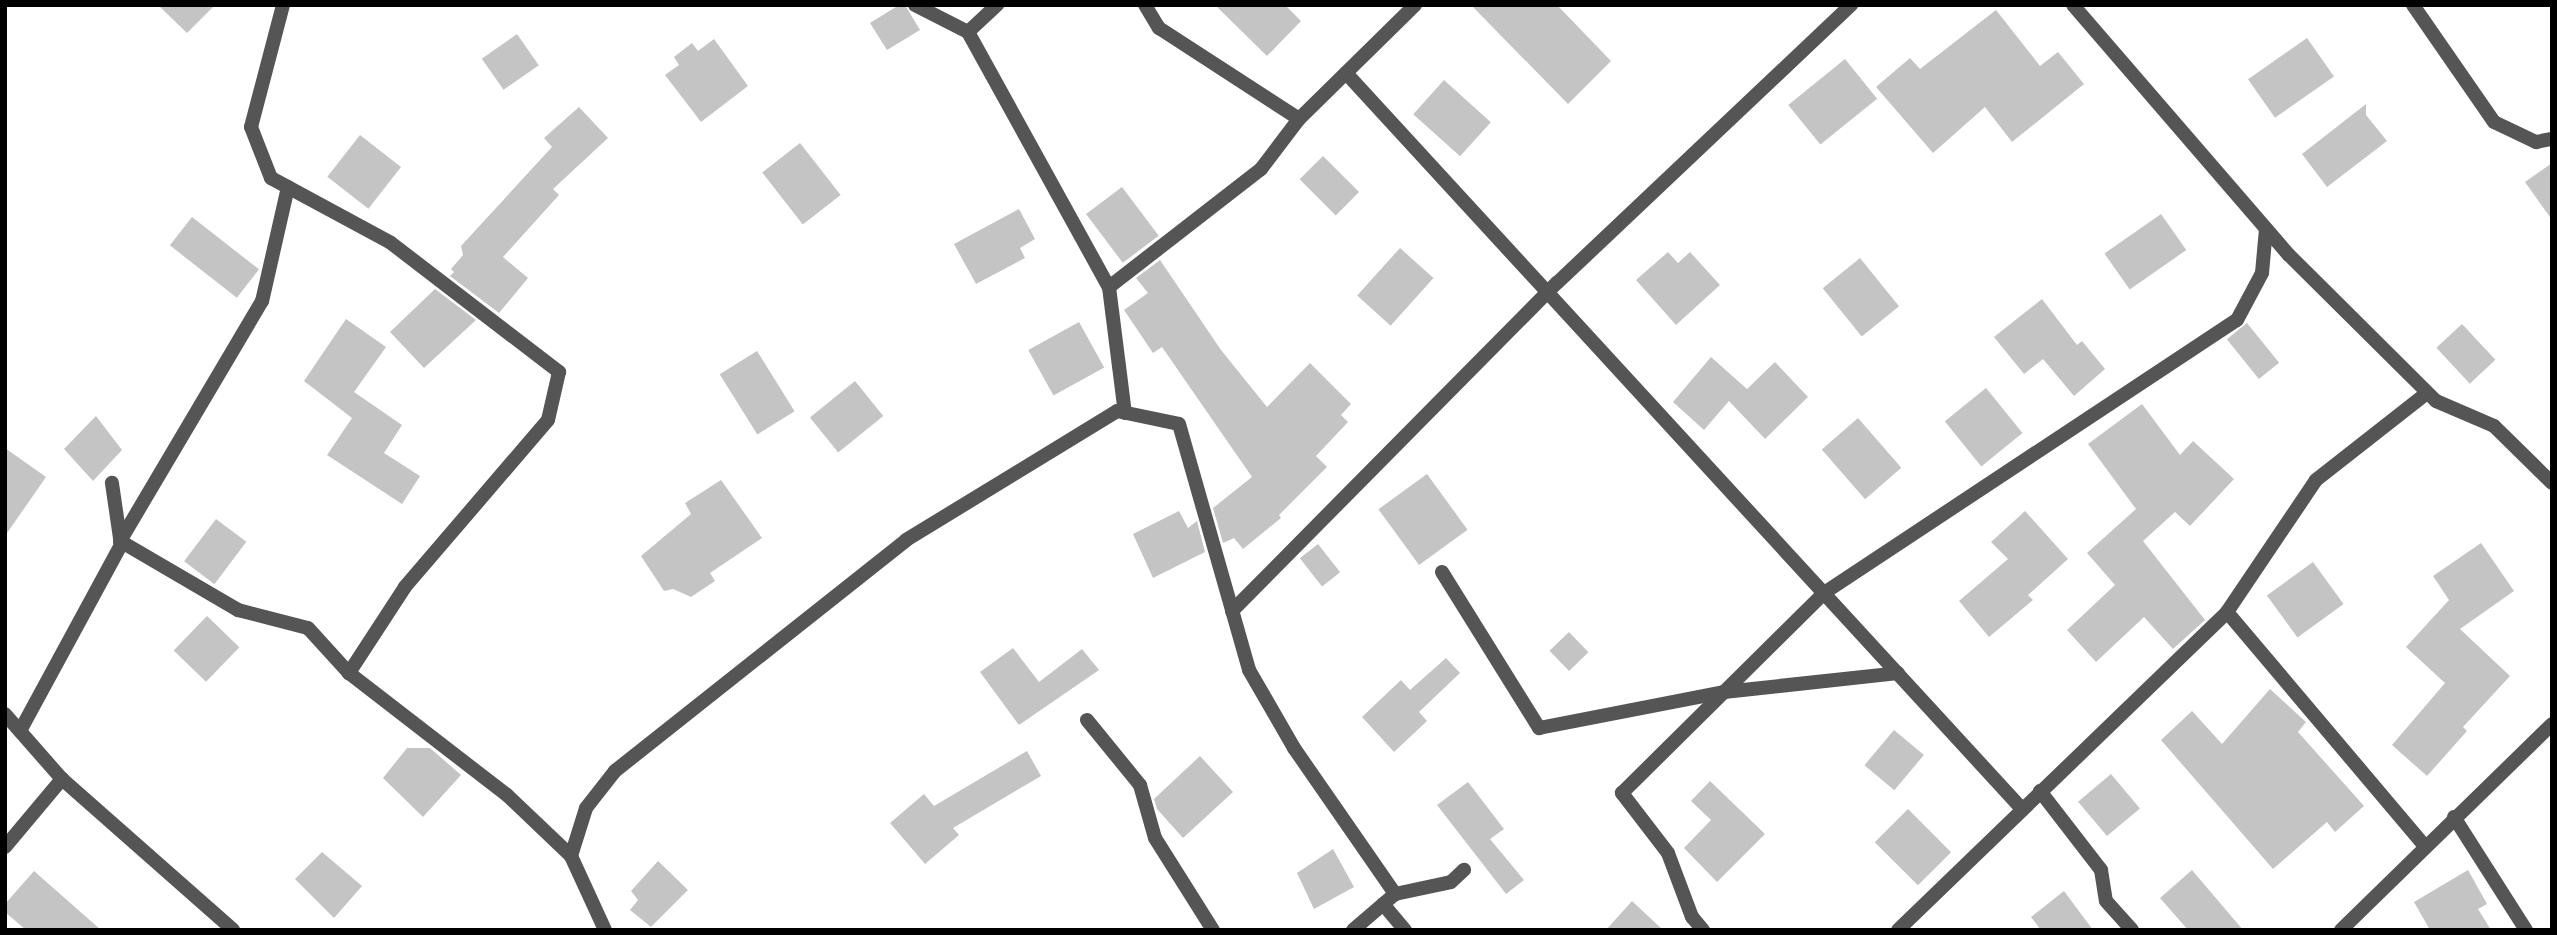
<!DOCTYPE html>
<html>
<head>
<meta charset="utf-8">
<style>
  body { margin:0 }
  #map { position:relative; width:2557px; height:935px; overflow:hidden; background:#fff; font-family:Manrope,sans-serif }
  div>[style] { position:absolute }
  .building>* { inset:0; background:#c4c4c4; transform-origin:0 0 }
  .minor>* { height:14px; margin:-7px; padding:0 7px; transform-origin:7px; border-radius:7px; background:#555 }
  span { translate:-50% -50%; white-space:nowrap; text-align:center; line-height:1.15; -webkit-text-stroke:7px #fff; paint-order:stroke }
  .frame { position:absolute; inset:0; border:7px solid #000; pointer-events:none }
</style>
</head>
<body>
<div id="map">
  <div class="building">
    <i style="clip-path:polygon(158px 5px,215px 5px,187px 33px)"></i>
    <i style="clip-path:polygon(899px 5px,905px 5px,920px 30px,887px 50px,870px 23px)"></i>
    <i style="clip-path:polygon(1215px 5px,1285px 5px,1301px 21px,1267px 56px)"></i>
    <i style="clip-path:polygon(1471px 5px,1557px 5px,1611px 61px,1568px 104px)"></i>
    <i style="clip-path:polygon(1996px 10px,2040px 66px,2058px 52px,2084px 84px,2012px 142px,1985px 107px,1933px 153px,1876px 87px,1910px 58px,1920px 69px)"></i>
    <i style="left:517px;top:34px;width:38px;height:43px;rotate:55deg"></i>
    <i style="left:2307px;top:38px;width:47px;height:72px;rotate:55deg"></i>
    <i style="clip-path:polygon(714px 39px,748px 86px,701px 122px,665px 75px,679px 65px,674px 57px,692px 43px,698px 51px)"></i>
    <i style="left:1845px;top:59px;width:51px;height:73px;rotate:51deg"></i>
    <i style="left:1444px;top:80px;width:63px;height:46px;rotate:42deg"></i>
    <i style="clip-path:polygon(2366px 104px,2366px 115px,2387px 141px,2327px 187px,2302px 154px)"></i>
    <i style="clip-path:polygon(579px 107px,608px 138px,553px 189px,559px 195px,503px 257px,528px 278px,499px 313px,450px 276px,454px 272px,451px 269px,463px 255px,461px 246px,552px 147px,544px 138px)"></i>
    <i style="left:360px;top:135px;width:52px;height:53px;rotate:38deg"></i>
    <i style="left:800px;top:143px;width:66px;height:48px;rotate:52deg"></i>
    <i style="left:1323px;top:156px;width:51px;height:33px;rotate:45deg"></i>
    <i style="clip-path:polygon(2552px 163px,2552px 220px,2525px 182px)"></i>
    <i style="left:1122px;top:187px;width:61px;height:45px;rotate:53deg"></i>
    <i style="clip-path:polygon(1019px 209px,1035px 239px,1020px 248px,1025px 258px,976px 284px,954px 244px)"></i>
    <i style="left:2161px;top:214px;width:44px;height:69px;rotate:55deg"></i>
    <i style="left:192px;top:217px;width:85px;height:36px;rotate:38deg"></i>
    <i style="left:1400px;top:248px;width:45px;height:64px;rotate:42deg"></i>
    <i style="clip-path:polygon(1668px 252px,1678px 263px,1690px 252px,1720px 285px,1676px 325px,1636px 280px)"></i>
    <i style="left:1860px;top:258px;width:62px;height:48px;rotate:51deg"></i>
    <i style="clip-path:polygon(1160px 260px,1221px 350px,1267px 407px,1310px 363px,1351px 404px,1341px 415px,1348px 422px,1316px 456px,1327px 467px,1279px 515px,1281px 518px,1243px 549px,1234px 538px,1223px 543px,1213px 508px,1252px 477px,1162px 347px,1153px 353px,1124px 310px,1148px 293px,1136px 278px)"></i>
    <i style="clip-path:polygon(435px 289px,476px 320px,424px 368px,390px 332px)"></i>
    <i style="clip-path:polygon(2042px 299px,2077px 345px,2082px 341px,2105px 369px,2074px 396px,2043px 359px,2024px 374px,1994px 337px)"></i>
    <i style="clip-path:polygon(346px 319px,386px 347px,354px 392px,402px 425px,384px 453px,420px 476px,402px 504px,327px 455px,352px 418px,304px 381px)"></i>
    <i style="left:1079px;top:322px;width:52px;height:58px;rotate:61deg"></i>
    <i style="left:2247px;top:323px;width:51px;height:26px;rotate:51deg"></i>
    <i style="left:2462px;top:324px;width:49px;height:35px;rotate:47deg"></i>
    <i style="left:757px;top:351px;width:71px;height:44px;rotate:58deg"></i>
    <i style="clip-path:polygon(1711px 357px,1747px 389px,1775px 362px,1808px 397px,1765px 439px,1729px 401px,1704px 430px,1673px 402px)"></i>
    <i style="left:855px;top:381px;width:45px;height:58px;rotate:51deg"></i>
    <i style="left:1986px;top:388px;width:58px;height:53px;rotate:51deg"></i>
    <i style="clip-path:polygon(2142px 404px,2180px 455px,2193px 441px,2234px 479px,2190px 526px,2175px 512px,2143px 541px,2205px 620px,2173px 649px,2144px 617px,2096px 662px,2067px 630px,2115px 585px,2087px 553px,2136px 509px,2088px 444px)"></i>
    <i style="clip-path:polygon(96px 416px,122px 450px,93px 481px,64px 449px)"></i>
    <i style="left:1858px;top:418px;width:66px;height:48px;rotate:49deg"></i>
    <i style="clip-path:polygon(5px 448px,46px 477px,5px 536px)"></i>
    <i style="left:1427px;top:474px;width:69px;height:60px;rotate:54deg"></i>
    <i style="clip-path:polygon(721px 480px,762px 538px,710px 573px,715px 581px,691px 597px,673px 589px,664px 591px,641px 556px,691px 514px,685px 503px)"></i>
    <i style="clip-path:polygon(1179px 511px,1188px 528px,1197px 521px,1205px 552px,1153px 578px,1133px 534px)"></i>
    <i style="clip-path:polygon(2025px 511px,2068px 559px,2028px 595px,2033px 600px,1989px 637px,1959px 601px,2008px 559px,1991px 542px)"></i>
    <i style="left:216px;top:519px;width:38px;height:53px;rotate:37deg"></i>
    <i style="clip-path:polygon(2481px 543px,2514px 591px,2460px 629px,2510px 676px,2463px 727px,2467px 731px,2427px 776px,2392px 745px,2445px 683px,2406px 647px,2449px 600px,2433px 576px)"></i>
    <i style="left:1318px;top:544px;width:36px;height:23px;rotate:52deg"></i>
    <i style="left:2313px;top:562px;width:52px;height:57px;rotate:54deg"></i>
    <i style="left:207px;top:616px;width:45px;height:48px;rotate:44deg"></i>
    <i style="left:1569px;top:632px;width:28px;height:27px;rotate:46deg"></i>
    <i style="clip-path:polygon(1013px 648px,1039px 682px,1082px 649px,1099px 670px,1019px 725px,980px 672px)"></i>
    <i style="clip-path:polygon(1446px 658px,1460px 673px,1419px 712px,1427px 721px,1394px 752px,1362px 717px,1401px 680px,1410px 690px)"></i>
    <i style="clip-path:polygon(2270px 689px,2306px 722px,2298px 732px,2364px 806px,2335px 832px,2327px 822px,2273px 869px,2161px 740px,2192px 711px,2222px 744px)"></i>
    <i style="left:1894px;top:730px;width:39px;height:46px;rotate:40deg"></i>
    <i style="clip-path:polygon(407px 748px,430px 748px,461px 775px,423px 817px,383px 778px)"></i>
    <i style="clip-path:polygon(1027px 751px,1041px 776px,953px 828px,959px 835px,925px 864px,890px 823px,924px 794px,934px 806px)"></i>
    <i style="clip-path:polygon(1200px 756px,1233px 792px,1183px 838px,1157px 809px,1154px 799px)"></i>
    <i style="left:2111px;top:774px;width:45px;height:43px;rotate:50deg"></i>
    <i style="clip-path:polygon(1710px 781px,1765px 834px,1717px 882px,1684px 848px,1711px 820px,1691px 801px)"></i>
    <i style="clip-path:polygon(1468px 782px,1504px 829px,1490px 839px,1524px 880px,1506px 894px,1437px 805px)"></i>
    <i style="left:1908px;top:809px;width:61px;height:47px;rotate:45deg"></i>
    <i style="clip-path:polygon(1333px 849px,1354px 887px,1314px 909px,1297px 873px)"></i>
    <i style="clip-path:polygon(322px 852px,362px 886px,334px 918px,295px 879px)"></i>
    <i style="clip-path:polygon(658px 861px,688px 890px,651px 927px,630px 910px,638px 900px,631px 891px)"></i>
    <i style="clip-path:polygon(2192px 870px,2243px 930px,2188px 930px,2160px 898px)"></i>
    <i style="clip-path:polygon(2468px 870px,2487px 904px,2478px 909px,2491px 930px,2430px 930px,2414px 902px)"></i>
    <i style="clip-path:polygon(34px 871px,101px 930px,26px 930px,5px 912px,5px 904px)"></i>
    <i style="clip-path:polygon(2064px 891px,2093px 930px,2041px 930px,2031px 917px)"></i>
    <i style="clip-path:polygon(1632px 901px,1663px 930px,1606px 930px)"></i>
  </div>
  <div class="minor">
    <i style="left:283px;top:5px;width:126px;rotate:104.7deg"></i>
    <i style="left:251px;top:127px;width:55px;rotate:68.6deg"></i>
    <i style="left:271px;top:178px;width:136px;rotate:28.4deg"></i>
    <i style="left:391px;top:243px;width:212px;rotate:37.5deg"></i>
    <i style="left:559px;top:372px;width:49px;rotate:102.9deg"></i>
    <i style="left:548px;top:420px;width:220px;rotate:130.6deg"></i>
    <i style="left:405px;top:587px;width:103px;rotate:123.1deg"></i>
    <i style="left:349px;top:673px;width:200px;rotate:37.7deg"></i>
    <i style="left:507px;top:795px;width:88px;rotate:43.6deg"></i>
    <i style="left:571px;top:856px;width:50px;rotate:-72.6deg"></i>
    <i style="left:586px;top:808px;width:47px;rotate:-51.9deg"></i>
    <i style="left:615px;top:771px;width:372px;rotate:-38.4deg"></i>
    <i style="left:906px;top:540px;width:247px;rotate:-31.4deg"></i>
    <i style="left:1117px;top:411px;width:63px;rotate:11.8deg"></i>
    <i style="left:1179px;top:424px;width:256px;rotate:74.1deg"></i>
    <i style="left:1249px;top:670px;width:90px;rotate:60deg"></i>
    <i style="left:1294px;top:748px;width:178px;rotate:55.3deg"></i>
    <i style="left:1395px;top:894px;width:55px;rotate:139.4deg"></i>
    <i style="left:915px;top:5px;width:59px;rotate:27deg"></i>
    <i style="left:968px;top:32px;width:291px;rotate:61.1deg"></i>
    <i style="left:1109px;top:287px;width:127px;rotate:82.8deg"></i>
    <i style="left:1145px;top:5px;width:27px;rotate:59deg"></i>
    <i style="left:1159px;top:28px;width:167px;rotate:33deg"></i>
    <i style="left:2073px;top:5px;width:330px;rotate:49.2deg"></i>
    <i style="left:2289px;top:255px;width:207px;rotate:44.8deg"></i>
    <i style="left:2436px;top:401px;width:63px;rotate:23.3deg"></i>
    <i style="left:2494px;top:426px;width:81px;rotate:44.5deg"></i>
    <i style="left:2413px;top:5px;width:142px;rotate:55.3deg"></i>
    <i style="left:2494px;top:122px;width:47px;rotate:25.5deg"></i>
    <i style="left:2536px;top:142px;width:16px;rotate:-11deg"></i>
    <i style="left:968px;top:32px;width:40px;rotate:-43deg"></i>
    <i style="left:1346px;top:73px;width:999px;rotate:47.43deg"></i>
    <i style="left:288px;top:187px;width:117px;rotate:102.8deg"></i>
    <i style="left:262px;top:301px;width:279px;rotate:120.6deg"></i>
    <i style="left:120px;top:541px;width:137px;rotate:30.3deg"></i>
    <i style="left:238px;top:610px;width:72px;rotate:14.4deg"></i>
    <i style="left:308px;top:628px;width:61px;rotate:47.7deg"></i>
    <i style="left:1109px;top:287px;width:192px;rotate:-37.8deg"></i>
    <i style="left:1261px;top:169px;width:63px;rotate:-52.8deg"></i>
    <i style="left:1299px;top:119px;width:163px;rotate:-44.5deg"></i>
    <i style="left:1442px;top:572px;width:184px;rotate:58.1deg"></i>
    <i style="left:1539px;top:728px;width:188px;rotate:-11deg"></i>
    <i style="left:1724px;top:692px;width:175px;rotate:-6.2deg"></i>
    <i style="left:1232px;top:611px;width:462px;rotate:-45.3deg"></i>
    <i style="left:1557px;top:283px;width:405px;rotate:-43.4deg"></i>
    <i style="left:2227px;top:612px;width:307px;rotate:49.8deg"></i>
    <i style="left:5px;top:714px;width:86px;rotate:48.8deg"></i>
    <i style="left:62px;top:779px;width:228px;rotate:41.4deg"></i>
    <i style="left:1087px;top:720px;width:84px;rotate:50.8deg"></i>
    <i style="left:1140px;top:785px;width:55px;rotate:74.2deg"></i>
    <i style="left:1155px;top:838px;width:109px;rotate:57.8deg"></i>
    <i style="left:20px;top:731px;width:212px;rotate:-61.5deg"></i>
    <i style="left:121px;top:545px;width:63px;rotate:-98.3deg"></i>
    <i style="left:2040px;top:791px;width:100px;rotate:52.3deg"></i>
    <i style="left:2101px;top:870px;width:31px;rotate:81deg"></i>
    <i style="left:2106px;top:901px;width:39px;rotate:48deg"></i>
    <i style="left:2454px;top:817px;width:134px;rotate:57.5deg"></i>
    <i style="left:5px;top:847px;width:89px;rotate:-50deg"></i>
    <i style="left:571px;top:856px;width:81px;rotate:65.3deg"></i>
    <i style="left:1395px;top:894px;width:57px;rotate:-12.1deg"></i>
    <i style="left:1451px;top:882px;width:18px;rotate:-43deg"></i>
    <i style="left:1383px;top:904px;width:34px;rotate:50deg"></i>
    <i style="left:1703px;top:930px;width:17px;rotate:-130deg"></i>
    <i style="left:1692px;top:917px;width:68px;rotate:-110.6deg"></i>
    <i style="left:1668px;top:853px;width:76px;rotate:-127.5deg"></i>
    <i style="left:1622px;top:793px;width:284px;rotate:-44.7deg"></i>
    <i style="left:1824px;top:593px;width:495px;rotate:-33.5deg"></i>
    <i style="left:2237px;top:320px;width:53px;rotate:-62deg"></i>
    <i style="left:2262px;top:273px;width:44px;rotate:-84.8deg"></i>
    <i style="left:1898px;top:930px;width:458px;rotate:-44deg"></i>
    <i style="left:2227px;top:612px;width:159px;rotate:-56deg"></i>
    <i style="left:2316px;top:480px;width:141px;rotate:-38.1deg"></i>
    <i style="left:2341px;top:930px;width:295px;rotate:-44.3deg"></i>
  </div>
  <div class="frame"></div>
</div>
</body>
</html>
